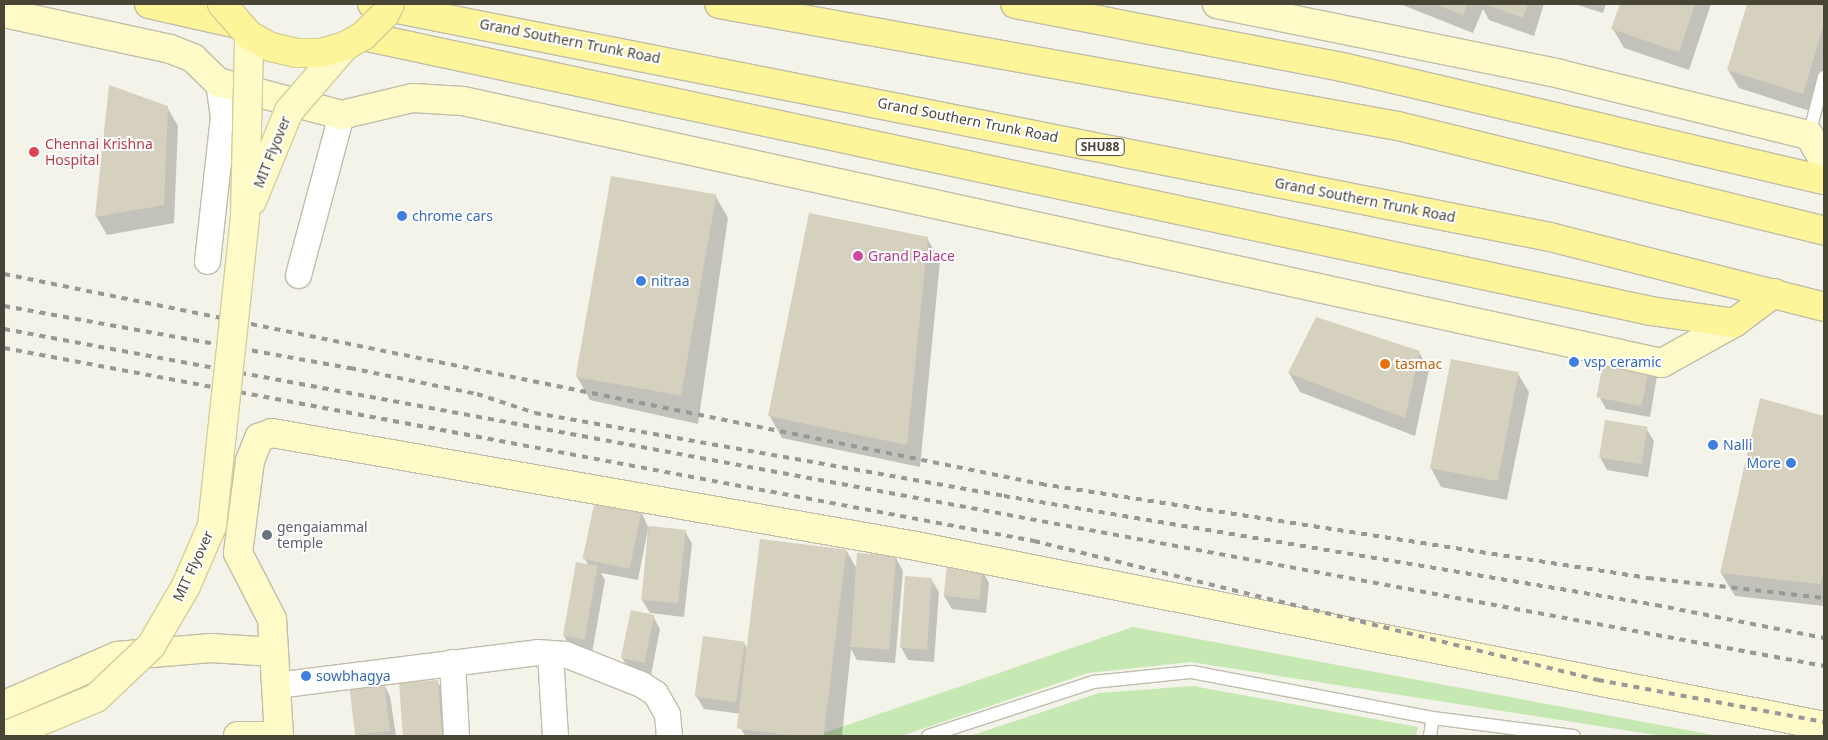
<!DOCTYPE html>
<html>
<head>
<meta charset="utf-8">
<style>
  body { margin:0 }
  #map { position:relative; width:1828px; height:740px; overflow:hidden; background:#f4f3e9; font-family:"Noto Sans",sans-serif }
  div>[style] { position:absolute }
  .green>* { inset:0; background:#c6e8b2 }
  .shadow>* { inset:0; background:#0003 }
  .building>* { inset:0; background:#d6d1be; transform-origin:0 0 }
  .roads { filter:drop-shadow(1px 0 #c0bdab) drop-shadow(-1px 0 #c0bdab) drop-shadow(0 1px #c0bdab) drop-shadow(0 -1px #c0bdab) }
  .lane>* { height:12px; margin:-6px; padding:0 6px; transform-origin:6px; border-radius:6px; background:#fff }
  .street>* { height:25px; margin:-12.5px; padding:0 12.5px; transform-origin:12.5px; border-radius:12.5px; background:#fff }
  .secondary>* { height:28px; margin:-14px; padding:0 14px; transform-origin:14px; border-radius:14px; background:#fefbc9 }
  .primary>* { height:28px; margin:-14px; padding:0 14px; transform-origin:14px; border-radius:14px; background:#fef499 }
  .rail>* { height:4px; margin-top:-2px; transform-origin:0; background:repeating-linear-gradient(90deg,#989898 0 6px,transparent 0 12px) }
  .bridges { filter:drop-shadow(1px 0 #d4cf99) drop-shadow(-1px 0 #d4cf99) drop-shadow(0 1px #d4cf99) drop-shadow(0 -1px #d4cf99) }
  .secondary-bridge>* { height:28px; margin:-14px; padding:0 14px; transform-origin:14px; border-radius:14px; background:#fefbc9 }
  .primary-bridge>* { height:28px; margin:-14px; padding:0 14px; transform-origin:14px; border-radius:14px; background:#fef499 }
  .dots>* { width:14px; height:14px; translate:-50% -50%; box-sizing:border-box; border:2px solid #fff; border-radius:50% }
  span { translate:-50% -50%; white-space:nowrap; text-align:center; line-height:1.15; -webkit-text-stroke:4px #fff; paint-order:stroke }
  .shield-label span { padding:1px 4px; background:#fff; border:1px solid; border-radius:4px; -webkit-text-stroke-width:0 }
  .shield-label { font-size:12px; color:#484537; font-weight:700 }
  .street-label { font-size:14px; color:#484537 }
  .health-label { font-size:14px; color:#be3a42 }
  .left { translate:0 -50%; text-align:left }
  .shop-label { font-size:14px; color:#366cbe }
  .right { translate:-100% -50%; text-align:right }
  .hotel-label { font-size:14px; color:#b23c85 }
  .food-label { font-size:14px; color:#c56008 }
  .worship-label { font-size:14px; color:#5b616d }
  .frame { position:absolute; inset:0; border:5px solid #484537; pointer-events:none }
</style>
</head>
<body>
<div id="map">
  <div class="green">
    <i style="clip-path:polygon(1133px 627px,1719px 736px,1662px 736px,1191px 662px,1088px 673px,901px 736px,815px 736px)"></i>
    <i style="clip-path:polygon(1193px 686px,1418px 727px,1416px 736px,970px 736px,1099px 693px)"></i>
  </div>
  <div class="shadow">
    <i style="clip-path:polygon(1400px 4px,1544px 4px,1534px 36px,1489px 20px,1483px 9px,1473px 33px)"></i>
    <i style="clip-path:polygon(1574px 4px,1606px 4px,1603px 13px)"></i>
    <i style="clip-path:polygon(1621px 4px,1711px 4px,1689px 70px,1624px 48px,1613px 29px)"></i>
    <i style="clip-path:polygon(1749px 4px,1824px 4px,1824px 75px,1813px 112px,1739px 88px,1728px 70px)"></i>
    <i style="clip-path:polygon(167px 107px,178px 126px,174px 223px,107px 235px,96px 216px)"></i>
    <i style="clip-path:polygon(715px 195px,728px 218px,698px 424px,590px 400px,577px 377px)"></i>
    <i style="clip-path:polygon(927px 238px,940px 261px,920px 467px,782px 438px,769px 415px)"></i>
    <i style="clip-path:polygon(1419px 352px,1429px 370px,1415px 436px,1300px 392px,1289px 373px)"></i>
    <i style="clip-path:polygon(1606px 355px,1657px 376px,1650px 417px,1606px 409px,1599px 396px)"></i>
    <i style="clip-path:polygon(1518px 374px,1529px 392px,1507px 500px,1441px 487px,1431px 468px)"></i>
    <i style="clip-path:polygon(1761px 400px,1824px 417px,1824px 606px,1735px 596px,1721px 573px)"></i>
    <i style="clip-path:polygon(1646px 428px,1654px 441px,1648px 477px,1607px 470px,1600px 457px)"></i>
    <i style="clip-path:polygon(641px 511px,648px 527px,685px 531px,692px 544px,684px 617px,650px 613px,642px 600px,648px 529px,638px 580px,601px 573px,605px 580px,592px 653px,571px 649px,564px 636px,589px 566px,585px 559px)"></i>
    <i style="clip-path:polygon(846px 550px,857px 569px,896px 558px,903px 571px,895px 663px,857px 660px,851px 649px,842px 736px,745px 736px,741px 728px,742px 714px,704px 709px,696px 696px,744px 643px,749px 652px)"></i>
    <i style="clip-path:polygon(982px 570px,989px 583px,986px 613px,952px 609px,944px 596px)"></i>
    <i style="clip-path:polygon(931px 579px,939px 592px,934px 662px,908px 660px,901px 647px)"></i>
    <i style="clip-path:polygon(653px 616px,660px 629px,651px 675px,630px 671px,622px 658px)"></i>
    <i style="clip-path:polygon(437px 681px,448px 700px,451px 736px,405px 736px,401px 684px)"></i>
    <i style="clip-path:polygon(383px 683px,390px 696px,396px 736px,357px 736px,350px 687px)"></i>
  </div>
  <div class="building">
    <i style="clip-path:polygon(1434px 4px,1467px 4px,1463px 15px)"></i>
    <i style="clip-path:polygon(1484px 4px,1528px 4px,1523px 18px)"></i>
    <i style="clip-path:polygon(1620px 4px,1695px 4px,1679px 52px,1611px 29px)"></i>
    <i style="clip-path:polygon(1747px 4px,1824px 4px,1824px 24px,1803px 94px,1727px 70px)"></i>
    <i style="clip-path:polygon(109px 85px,168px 106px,164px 205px,95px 217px)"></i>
    <i style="left:611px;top:176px;width:107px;height:204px;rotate:10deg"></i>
    <i style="clip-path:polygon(809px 213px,928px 237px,907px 445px,768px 416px)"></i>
    <i style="clip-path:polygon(1316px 317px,1420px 351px,1405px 418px,1288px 373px)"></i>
    <i style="left:1605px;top:353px;width:46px;height:45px;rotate:11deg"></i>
    <i style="left:1451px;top:359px;width:69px;height:111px;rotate:11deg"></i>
    <i style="clip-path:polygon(1760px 398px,1824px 416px,1824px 569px,1820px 584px,1720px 573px)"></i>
    <i style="left:1605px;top:420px;width:43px;height:38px;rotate:9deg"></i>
    <i style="left:595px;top:500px;width:48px;height:60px;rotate:12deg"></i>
    <i style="left:649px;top:526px;width:37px;height:74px;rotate:6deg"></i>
    <i style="left:760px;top:539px;width:87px;height:191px;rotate:7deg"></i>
    <i style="left:857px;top:553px;width:39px;height:94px;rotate:4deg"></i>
    <i style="left:576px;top:562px;width:22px;height:75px;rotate:10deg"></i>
    <i style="left:947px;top:565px;width:36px;height:31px;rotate:6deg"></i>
    <i style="left:905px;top:576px;width:27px;height:72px;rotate:4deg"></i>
    <i style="left:631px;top:610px;width:24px;height:49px;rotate:12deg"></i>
    <i style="left:703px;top:636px;width:42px;height:61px;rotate:8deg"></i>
    <i style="left:438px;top:680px;width:56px;height:39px;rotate:86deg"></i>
    <i style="left:384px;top:682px;width:49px;height:35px;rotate:83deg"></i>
  </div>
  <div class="roads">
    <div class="lane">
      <i style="left:1809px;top:135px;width:60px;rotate:-75.5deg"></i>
      <i style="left:928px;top:736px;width:174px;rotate:-18.1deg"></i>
      <i style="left:1093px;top:682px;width:100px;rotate:-5.8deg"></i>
      <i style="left:1192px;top:672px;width:245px;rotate:10.8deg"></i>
      <i style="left:1433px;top:718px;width:142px;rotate:7.3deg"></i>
      <i style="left:1430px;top:736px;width:18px;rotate:-81deg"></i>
    </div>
    <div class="street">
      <i style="left:207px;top:261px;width:145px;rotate:-83.7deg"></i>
      <i style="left:223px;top:117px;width:35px;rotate:-98deg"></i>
      <i style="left:298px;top:275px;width:166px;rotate:-75deg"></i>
      <i style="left:550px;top:653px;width:83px;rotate:86.6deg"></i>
      <i style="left:452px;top:662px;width:74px;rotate:86.9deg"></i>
      <i style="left:276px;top:685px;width:263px;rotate:-7.2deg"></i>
      <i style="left:537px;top:652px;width:28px;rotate:4deg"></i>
      <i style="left:565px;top:654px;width:82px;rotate:21.5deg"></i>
      <i style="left:641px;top:684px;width:17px;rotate:33deg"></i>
      <i style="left:655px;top:693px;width:24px;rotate:60deg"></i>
      <i style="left:667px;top:714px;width:22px;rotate:85deg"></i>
    </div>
    <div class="secondary">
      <i style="left:1217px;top:4px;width:350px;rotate:11.5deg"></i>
      <i style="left:1560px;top:74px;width:256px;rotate:13.8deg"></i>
      <i style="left:1809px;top:135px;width:30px;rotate:60deg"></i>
      <i style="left:4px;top:13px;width:170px;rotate:12.2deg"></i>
      <i style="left:170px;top:49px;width:25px;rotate:21deg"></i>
      <i style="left:193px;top:58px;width:35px;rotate:44deg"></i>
      <i style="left:218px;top:82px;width:127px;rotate:15deg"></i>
      <i style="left:341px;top:115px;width:74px;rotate:-13.3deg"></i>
      <i style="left:413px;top:98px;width:50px;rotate:3.4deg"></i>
      <i style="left:463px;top:101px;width:1227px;rotate:12.33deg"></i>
      <i style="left:1662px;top:363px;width:82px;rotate:-29.1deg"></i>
      <i style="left:4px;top:705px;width:123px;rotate:-23.4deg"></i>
      <i style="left:117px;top:656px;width:94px;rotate:-4.9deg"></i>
      <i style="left:211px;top:648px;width:63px;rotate:3.6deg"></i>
      <i style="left:238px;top:736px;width:37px"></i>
      <i style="left:279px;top:736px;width:117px;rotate:-93.4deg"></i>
      <i style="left:272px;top:619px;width:74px;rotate:-117.3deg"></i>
      <i style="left:238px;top:553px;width:93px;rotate:-82.6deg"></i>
      <i style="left:250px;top:461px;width:25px;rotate:-69deg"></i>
      <i style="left:259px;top:438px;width:14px;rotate:-21deg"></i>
      <i style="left:272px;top:433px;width:654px;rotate:9.95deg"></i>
      <i style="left:916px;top:546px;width:926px;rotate:11.21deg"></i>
    </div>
    <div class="primary">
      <i style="left:149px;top:4px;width:90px;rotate:12.8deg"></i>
      <i style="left:372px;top:4px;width:1201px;rotate:11.19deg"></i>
      <i style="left:1550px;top:237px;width:283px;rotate:14.3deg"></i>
      <i style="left:719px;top:4px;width:690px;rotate:10.19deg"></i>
      <i style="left:1398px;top:126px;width:439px;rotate:13.8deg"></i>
      <i style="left:1015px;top:4px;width:333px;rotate:10.9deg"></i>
      <i style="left:1342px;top:67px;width:495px;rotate:13.2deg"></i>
      <i style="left:363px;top:36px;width:1317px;rotate:12.05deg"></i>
      <i style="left:1651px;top:311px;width:84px;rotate:8.2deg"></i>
      <i style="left:1734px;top:323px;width:50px;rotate:-36.9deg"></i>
    </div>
  </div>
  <div class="rail">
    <i style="left:4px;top:274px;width:1058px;rotate:11.45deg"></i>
    <i style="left:1041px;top:484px;width:614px;rotate:8.8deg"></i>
    <i style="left:1648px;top:578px;width:177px;rotate:6.5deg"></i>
    <i style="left:4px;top:306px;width:352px;rotate:10.2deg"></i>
    <i style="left:350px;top:368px;width:130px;rotate:11.6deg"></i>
    <i style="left:477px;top:394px;width:61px;rotate:18.1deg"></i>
    <i style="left:535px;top:413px;width:476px;rotate:10deg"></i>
    <i style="left:1004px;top:496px;width:661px;rotate:9.49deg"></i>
    <i style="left:1656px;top:605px;width:171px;rotate:11.1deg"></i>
    <i style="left:4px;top:329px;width:1851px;rotate:10.49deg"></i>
    <i style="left:4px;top:348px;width:1048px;rotate:10.61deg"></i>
    <i style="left:1034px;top:541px;width:581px;rotate:13.84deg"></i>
    <i style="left:1598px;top:680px;width:230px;rotate:10.5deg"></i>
  </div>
  <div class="bridges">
    <div class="secondary-bridge">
      <i style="left:252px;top:201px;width:97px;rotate:-67.7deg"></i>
      <i style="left:289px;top:111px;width:86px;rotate:-49.3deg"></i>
      <i style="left:5px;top:736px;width:99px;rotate:-22.7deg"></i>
      <i style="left:96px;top:698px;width:76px;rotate:-43.4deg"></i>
      <i style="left:151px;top:646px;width:69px;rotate:-59.7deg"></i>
      <i style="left:186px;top:586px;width:65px;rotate:-66.6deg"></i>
      <i style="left:212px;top:526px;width:311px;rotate:-83.9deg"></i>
      <i style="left:245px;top:217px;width:182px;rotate:-88.7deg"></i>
    </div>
    <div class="primary-bridge">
      <i style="left:222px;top:4px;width:41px;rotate:48.9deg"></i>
      <i style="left:249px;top:35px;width:25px;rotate:29deg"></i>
      <i style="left:271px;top:47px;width:26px;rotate:13deg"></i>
      <i style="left:296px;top:53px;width:25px"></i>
      <i style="left:321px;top:53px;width:25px;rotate:-16deg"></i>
      <i style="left:345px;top:46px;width:21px;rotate:-29deg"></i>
      <i style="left:363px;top:36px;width:31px;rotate:-45deg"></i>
      <i style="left:385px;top:14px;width:11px;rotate:-63deg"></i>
    </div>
  </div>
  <div class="dots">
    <i style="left:34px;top:152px;background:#e0444e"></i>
    <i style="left:402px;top:216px;background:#3f7fe0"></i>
    <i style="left:858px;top:256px;background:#d1479c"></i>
    <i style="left:641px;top:281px;background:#3f7fe0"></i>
    <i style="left:1574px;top:362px;background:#3f7fe0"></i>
    <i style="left:1385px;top:364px;background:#e8710a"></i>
    <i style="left:1713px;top:445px;background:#3f7fe0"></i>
    <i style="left:1791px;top:463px;background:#3f7fe0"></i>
    <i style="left:267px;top:535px;background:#6b7280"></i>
    <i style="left:306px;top:676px;background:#3f7fe0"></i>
  </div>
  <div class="shield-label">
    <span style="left:1100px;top:147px">SHU88</span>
  </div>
  <div class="street-label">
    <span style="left:570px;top:41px;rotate:11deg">Grand Southern Trunk Road</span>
    <span style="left:968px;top:120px;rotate:11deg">Grand Southern Trunk Road</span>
    <span style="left:272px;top:152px;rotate:-68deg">MIT Flyover</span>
    <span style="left:1365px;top:200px;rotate:11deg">Grand Southern Trunk Road</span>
    <span style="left:193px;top:566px;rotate:-65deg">MIT Flyover</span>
  </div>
  <div class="health-label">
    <span class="left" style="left:45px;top:152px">Chennai Krishna<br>Hospital</span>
  </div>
  <div class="shop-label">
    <span class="left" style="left:412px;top:216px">chrome cars</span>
    <span class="left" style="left:651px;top:281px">nitraa</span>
    <span class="left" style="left:1584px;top:362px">vsp ceramic</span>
    <span class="left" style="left:1723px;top:445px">Nalli</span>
    <span class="right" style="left:1781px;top:463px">More</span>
    <span class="left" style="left:316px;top:676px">sowbhagya</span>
  </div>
  <div class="hotel-label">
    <span class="left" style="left:868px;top:256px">Grand Palace</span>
  </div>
  <div class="food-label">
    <span class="left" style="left:1395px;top:364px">tasmac</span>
  </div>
  <div class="worship-label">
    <span class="left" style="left:277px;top:535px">gengaiammal<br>temple</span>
  </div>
  <div class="frame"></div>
</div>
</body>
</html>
